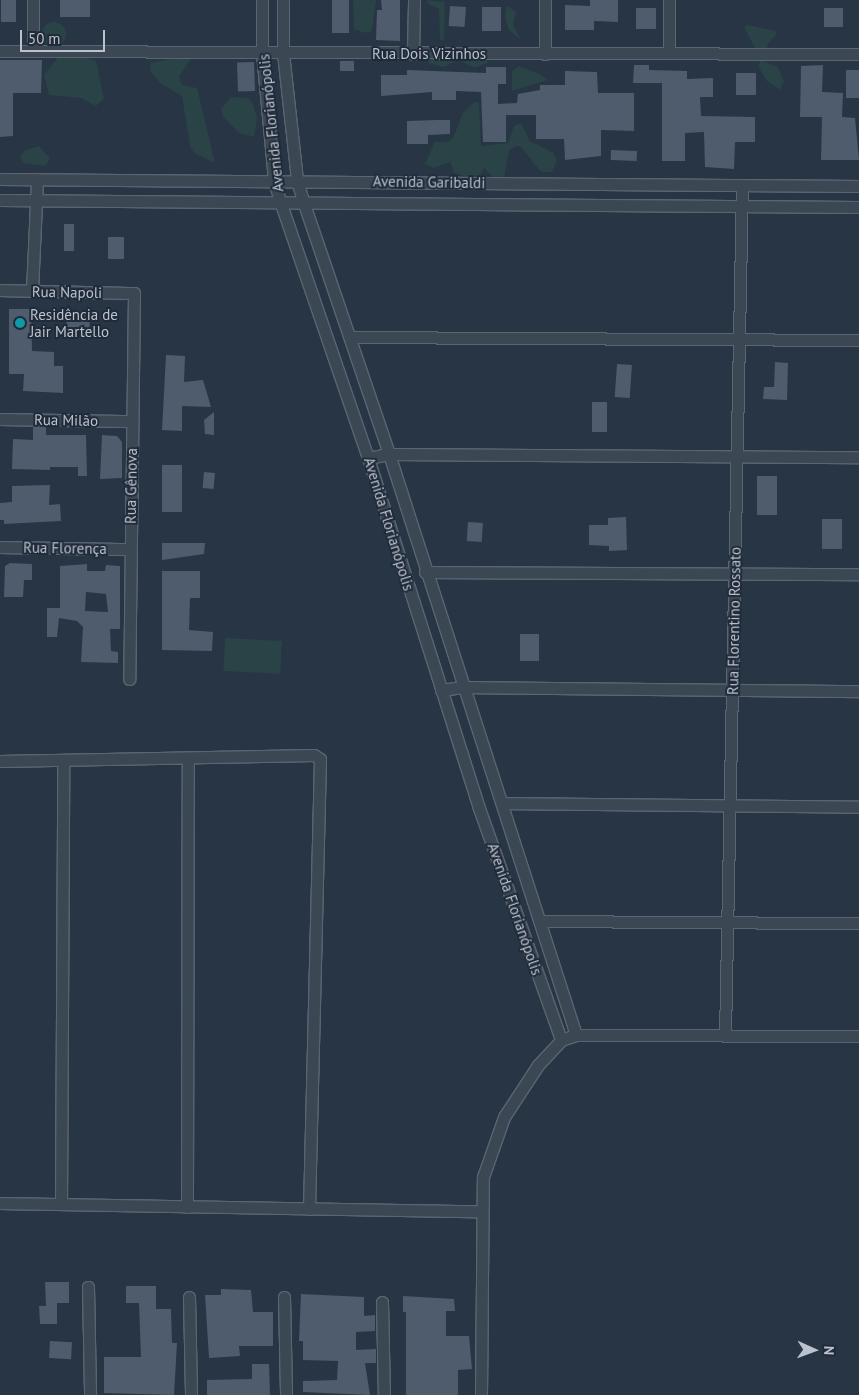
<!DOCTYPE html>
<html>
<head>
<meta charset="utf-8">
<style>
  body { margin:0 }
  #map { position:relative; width:859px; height:1395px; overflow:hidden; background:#273545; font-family:"PT Sans",sans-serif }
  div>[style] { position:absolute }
  .green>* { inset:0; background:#294346; transform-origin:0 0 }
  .round { border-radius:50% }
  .building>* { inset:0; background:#4e5c6e; transform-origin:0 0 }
  .roads { filter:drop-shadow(1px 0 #5a6571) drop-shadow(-1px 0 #5a6571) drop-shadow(0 1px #5a6571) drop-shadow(0 -1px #5a6571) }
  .minor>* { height:11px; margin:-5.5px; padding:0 5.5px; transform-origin:5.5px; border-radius:5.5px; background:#3c4754 }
  .dots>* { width:14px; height:14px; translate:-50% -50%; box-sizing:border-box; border:2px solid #202b3a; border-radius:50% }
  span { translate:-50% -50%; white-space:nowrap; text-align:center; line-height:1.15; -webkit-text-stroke:4px #202b3a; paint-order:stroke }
  .street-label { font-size:15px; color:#bac2cd }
  .poi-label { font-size:15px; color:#bac2cd }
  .left { translate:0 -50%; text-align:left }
  .north { position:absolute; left:789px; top:1325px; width:50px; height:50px; -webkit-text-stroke:4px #202b3a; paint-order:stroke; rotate:92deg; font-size:14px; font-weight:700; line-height:20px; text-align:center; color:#bac2cd }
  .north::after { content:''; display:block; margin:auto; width:18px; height:22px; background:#bac2cd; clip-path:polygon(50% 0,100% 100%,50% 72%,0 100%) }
  .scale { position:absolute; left:20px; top:30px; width:85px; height:22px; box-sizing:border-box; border:2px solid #bac2cd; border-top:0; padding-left:6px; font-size:15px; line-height:18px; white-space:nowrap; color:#bac2cd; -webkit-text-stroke:4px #202b3a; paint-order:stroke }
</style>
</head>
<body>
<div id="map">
  <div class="green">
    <i style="clip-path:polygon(353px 0,376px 0,372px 31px,365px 33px,354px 29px)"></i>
    <i style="clip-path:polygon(427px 0,445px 2px,444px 40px,440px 40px,439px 9px,428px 4px)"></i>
    <i style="clip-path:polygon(506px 5px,516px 12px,513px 25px,521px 40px,509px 30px,505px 18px)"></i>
    <i class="round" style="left:42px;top:22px;width:24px;height:24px"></i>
    <i style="clip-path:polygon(748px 25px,776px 31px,777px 34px,767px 45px,769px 52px,755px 48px,744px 27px)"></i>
    <i style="clip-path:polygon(60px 55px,80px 55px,96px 61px,104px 99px,96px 106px,81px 98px,49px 95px,44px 75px)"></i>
    <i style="clip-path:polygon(436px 57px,483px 57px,489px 62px,475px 68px,458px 60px,443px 67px,428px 63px,429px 59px)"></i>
    <i style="clip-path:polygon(175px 58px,191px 58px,179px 77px,182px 85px,197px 88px,215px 163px,194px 153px,190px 146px,182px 96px,161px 84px,150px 71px,151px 63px)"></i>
    <i style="clip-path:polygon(761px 60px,778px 67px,784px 81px,780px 90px,767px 81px,758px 66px)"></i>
    <i style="clip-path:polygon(519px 66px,541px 75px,548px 80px,512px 91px,512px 71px)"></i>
    <i style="clip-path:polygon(231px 97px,248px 98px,253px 104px,257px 118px,254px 137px,239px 133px,223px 117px,221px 109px)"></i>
    <i style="clip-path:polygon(474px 102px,478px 102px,479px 106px,481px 146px,508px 143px,514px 126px,521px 123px,530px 141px,554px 153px,557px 161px,552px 172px,541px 172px,521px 147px,517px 146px,509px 150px,504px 179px,493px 177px,484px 168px,479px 178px,470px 178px,454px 173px,450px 162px,433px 168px,425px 164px,435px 142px,447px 142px,453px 138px,463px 113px)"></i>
    <i style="clip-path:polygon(39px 146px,50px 158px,46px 166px,23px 163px,20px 156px,25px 150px)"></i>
    <i style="left:225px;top:638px;width:57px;height:33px;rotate:3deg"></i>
  </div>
  <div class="building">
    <i style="left:1px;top:0;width:15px;height:22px"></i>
    <i style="left:60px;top:0;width:30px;height:17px"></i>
    <i style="left:332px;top:0;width:17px;height:33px"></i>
    <i style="clip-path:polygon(381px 0,400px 0,400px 41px,376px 40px,377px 10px,382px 10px)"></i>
    <i style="clip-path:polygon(590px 0,618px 0,618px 22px,594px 21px,594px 30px,565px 30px,565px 5px,590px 6px)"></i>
    <i style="left:450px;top:6px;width:16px;height:20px;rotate:4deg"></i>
    <i style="left:501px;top:7px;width:24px;height:19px;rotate:90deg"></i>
    <i style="left:636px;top:8px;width:20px;height:21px"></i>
    <i style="left:824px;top:8px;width:19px;height:19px"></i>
    <i style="clip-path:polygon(0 60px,42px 60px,41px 93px,13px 93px,13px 136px,0 137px)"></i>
    <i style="left:354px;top:61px;width:10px;height:14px;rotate:90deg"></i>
    <i style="left:254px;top:62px;width:29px;height:17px;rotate:88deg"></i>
    <i style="clip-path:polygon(634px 65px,649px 65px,649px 70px,687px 71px,687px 79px,713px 78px,713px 97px,700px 97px,701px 116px,755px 117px,755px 142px,735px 142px,734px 169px,705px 167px,704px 132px,685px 133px,685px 161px,662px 161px,662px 83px,633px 83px)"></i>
    <i style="clip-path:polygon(823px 65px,822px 92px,843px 93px,842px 117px,855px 118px,859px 160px,821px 160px,822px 117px,800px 117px,801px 66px)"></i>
    <i style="clip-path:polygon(486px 67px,506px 67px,506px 84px,498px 84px,498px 104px,517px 103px,518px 94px,540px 90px,540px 85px,565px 85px,565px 71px,597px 72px,598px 93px,634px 93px,634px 131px,601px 130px,601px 156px,565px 160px,564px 139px,536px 139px,536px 115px,506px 115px,506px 142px,483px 142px,481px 92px,456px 91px,456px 100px,432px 100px,432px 92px,381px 96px,381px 75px,407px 75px,407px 70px,486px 73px)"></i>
    <i style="left:846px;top:70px;width:13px;height:28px"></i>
    <i style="left:736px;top:73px;width:20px;height:22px"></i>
    <i style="clip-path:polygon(437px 120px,450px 120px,450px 134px,428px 135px,428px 144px,407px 144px,407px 121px)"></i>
    <i style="left:611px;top:150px;width:26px;height:10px;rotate:2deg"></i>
    <i style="left:64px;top:224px;width:10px;height:27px"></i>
    <i style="left:108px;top:237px;width:16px;height:22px"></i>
    <i style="clip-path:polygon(9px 309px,31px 309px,32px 351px,54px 352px,54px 366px,63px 366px,63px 393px,23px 391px,24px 374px,9px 374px)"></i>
    <i style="left:67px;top:311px;width:23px;height:16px;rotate:2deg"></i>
    <i style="clip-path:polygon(166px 355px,185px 356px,184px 382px,203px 380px,211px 407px,182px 406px,182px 431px,162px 430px)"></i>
    <i style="clip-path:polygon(775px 362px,788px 363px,787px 400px,763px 399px,764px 387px,774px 387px)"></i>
    <i style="left:617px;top:364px;width:15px;height:33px;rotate:4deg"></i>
    <i style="left:592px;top:402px;width:15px;height:30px"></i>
    <i style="clip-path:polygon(214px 412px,214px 435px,205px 434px,204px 420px)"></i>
    <i style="clip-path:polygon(33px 427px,46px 427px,46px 435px,86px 435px,87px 476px,78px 476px,78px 467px,50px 467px,50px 470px,12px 469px,13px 439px,33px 440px)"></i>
    <i style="clip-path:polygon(102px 435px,117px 436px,122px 442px,122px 478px,100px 479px)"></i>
    <i style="left:162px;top:465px;width:20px;height:47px"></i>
    <i style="left:204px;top:472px;width:11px;height:16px;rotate:5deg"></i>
    <i style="left:757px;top:476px;width:20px;height:39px"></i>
    <i style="clip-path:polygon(50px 485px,49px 505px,60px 504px,61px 521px,4px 524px,4px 520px,0 520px,0 503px,12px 502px,12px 486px)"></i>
    <i style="clip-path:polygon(626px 517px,627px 550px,609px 551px,609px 546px,589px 545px,589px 525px,608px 525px,608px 518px)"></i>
    <i style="left:822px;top:519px;width:20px;height:30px"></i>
    <i style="left:468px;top:522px;width:15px;height:19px;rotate:4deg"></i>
    <i style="clip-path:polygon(162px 543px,205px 543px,204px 554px,162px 560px)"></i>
    <i style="clip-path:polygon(10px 563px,32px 564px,32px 580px,24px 580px,23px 597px,4px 597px,5px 566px)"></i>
    <i style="clip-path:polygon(evenodd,87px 564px,87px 571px,105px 571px,106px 565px,120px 566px,120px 629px,110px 629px,111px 651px,118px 652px,118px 663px,81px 662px,83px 627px,77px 621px,59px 618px,57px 637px,47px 637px,47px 608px,60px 608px,60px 566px,87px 564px,86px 592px,106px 594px,108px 612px,85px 611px,86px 592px)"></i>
    <i style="clip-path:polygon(162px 571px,200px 571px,200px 598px,190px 598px,189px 630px,213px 632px,212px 651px,162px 650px)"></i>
    <i style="left:520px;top:634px;width:19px;height:27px"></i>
    <i style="clip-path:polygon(45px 1282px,69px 1282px,69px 1303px,57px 1303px,57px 1324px,40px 1324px,39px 1306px,46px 1306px)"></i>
    <i style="clip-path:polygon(126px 1286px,156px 1286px,156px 1309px,171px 1309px,172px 1343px,177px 1343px,174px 1395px,104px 1393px,104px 1357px,141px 1357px,139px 1303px,126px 1303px)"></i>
    <i style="clip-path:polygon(221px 1289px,251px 1290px,253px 1312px,273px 1312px,273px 1346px,239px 1346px,240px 1356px,209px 1358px,205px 1295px,221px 1295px)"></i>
    <i style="clip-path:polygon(301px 1294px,364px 1297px,364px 1316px,375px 1315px,375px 1331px,356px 1332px,356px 1350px,376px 1349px,376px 1363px,365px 1363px,370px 1395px,303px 1392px,303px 1381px,337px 1380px,338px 1361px,303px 1360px,303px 1341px,299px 1341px)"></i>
    <i style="clip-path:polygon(403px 1296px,454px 1299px,455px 1311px,446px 1311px,446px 1336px,469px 1336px,472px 1369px,458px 1370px,458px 1395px,406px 1395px,406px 1312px,403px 1312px)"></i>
    <i style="left:50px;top:1341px;width:22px;height:17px;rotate:3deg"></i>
    <i style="clip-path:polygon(252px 1364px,269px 1364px,270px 1395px,207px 1395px,207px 1380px,252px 1379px)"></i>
  </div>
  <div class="roads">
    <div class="minor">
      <i style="left:33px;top:0;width:51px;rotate:90deg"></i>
      <i style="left:262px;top:0;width:53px;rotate:90deg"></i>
      <i style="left:262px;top:53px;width:129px;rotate:84.6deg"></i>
      <i style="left:274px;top:181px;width:21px;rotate:73deg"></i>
      <i style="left:280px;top:201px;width:272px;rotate:71.1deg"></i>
      <i style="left:368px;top:458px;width:367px;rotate:72.4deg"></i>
      <i style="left:479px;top:808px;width:246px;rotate:70.5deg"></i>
      <i style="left:283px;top:0;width:53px;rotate:90deg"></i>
      <i style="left:283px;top:53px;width:128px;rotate:83.7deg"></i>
      <i style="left:297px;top:180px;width:22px;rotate:74deg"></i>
      <i style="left:303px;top:201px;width:267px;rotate:71.2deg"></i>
      <i style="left:389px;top:454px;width:610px;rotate:72.16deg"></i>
      <i style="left:0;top:51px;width:859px;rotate:0.2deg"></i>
      <i style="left:669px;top:53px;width:53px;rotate:-90deg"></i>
      <i style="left:413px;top:54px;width:54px;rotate:-88.9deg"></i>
      <i style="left:545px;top:54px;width:54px;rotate:-90deg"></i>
      <i style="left:0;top:179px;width:859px;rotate:0.47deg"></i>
      <i style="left:0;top:200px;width:859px;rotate:0.47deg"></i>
      <i style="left:0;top:290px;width:134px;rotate:1.3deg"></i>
      <i style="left:134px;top:293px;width:386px;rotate:90.7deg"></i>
      <i style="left:32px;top:291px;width:112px;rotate:-87.4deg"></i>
      <i style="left:350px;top:337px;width:509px;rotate:0.34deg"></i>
      <i style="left:0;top:419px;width:132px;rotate:0.9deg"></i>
      <i style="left:368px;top:458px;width:21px;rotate:-11deg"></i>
      <i style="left:389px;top:454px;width:470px;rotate:0.4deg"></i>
      <i style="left:0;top:547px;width:130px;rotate:0.9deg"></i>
      <i style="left:425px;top:572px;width:434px;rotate:0.3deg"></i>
      <i style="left:441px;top:690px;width:22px;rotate:-8deg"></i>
      <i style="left:463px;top:687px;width:396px;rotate:0.6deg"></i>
      <i style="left:0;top:761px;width:314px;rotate:-1.1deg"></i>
      <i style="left:314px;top:755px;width:7px;rotate:34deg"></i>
      <i style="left:320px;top:759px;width:450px;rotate:91.4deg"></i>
      <i style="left:502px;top:803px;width:357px;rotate:0.6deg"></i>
      <i style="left:540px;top:921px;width:319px;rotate:0.4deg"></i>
      <i style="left:725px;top:1035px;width:850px;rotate:-88.85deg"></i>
      <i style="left:0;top:1203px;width:481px;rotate:1deg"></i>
      <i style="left:61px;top:1204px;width:444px;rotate:-89.7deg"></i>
      <i style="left:187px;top:1207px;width:448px;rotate:-89.9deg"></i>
      <i style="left:88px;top:1287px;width:108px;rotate:88.9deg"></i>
      <i style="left:189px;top:1297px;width:98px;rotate:88.8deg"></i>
      <i style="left:284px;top:1297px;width:98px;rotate:88.8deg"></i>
      <i style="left:382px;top:1302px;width:93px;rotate:88.8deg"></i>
      <i style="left:481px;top:1395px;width:218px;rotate:-89.5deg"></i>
      <i style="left:483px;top:1177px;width:64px;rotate:-70.7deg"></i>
      <i style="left:504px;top:1117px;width:62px;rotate:-56.8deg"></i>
      <i style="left:538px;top:1065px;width:34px;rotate:-47deg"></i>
      <i style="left:561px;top:1040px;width:16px;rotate:-18deg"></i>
      <i style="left:576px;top:1035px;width:283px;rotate:0.2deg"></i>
    </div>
  </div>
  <div class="dots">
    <i style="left:20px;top:323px;background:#0f9aa8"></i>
  </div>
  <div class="street-label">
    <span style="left:429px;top:54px">Rua Dois Vizinhos</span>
    <span style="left:271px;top:123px;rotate:-96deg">Avenida Florianópolis</span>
    <span style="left:429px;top:182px;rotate:1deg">Avenida Garibaldi</span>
    <span style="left:67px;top:292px;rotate:1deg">Rua Napoli</span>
    <span style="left:66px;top:420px;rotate:1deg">Rua Milão</span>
    <span style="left:131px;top:486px;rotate:-89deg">Rua Gênova</span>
    <span style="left:389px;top:524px;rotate:73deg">Avenida Florianópolis</span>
    <span style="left:65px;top:548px;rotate:1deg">Rua Florença</span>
    <span style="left:734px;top:621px;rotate:-89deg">Rua Florentino Rossato</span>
    <span style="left:515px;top:909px;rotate:71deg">Avenida Florianópolis</span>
  </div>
  <div class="poi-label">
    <span class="left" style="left:30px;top:323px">Residência de<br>Jair Martello</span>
  </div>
  <div class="north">N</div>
  <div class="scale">50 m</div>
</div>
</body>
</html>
